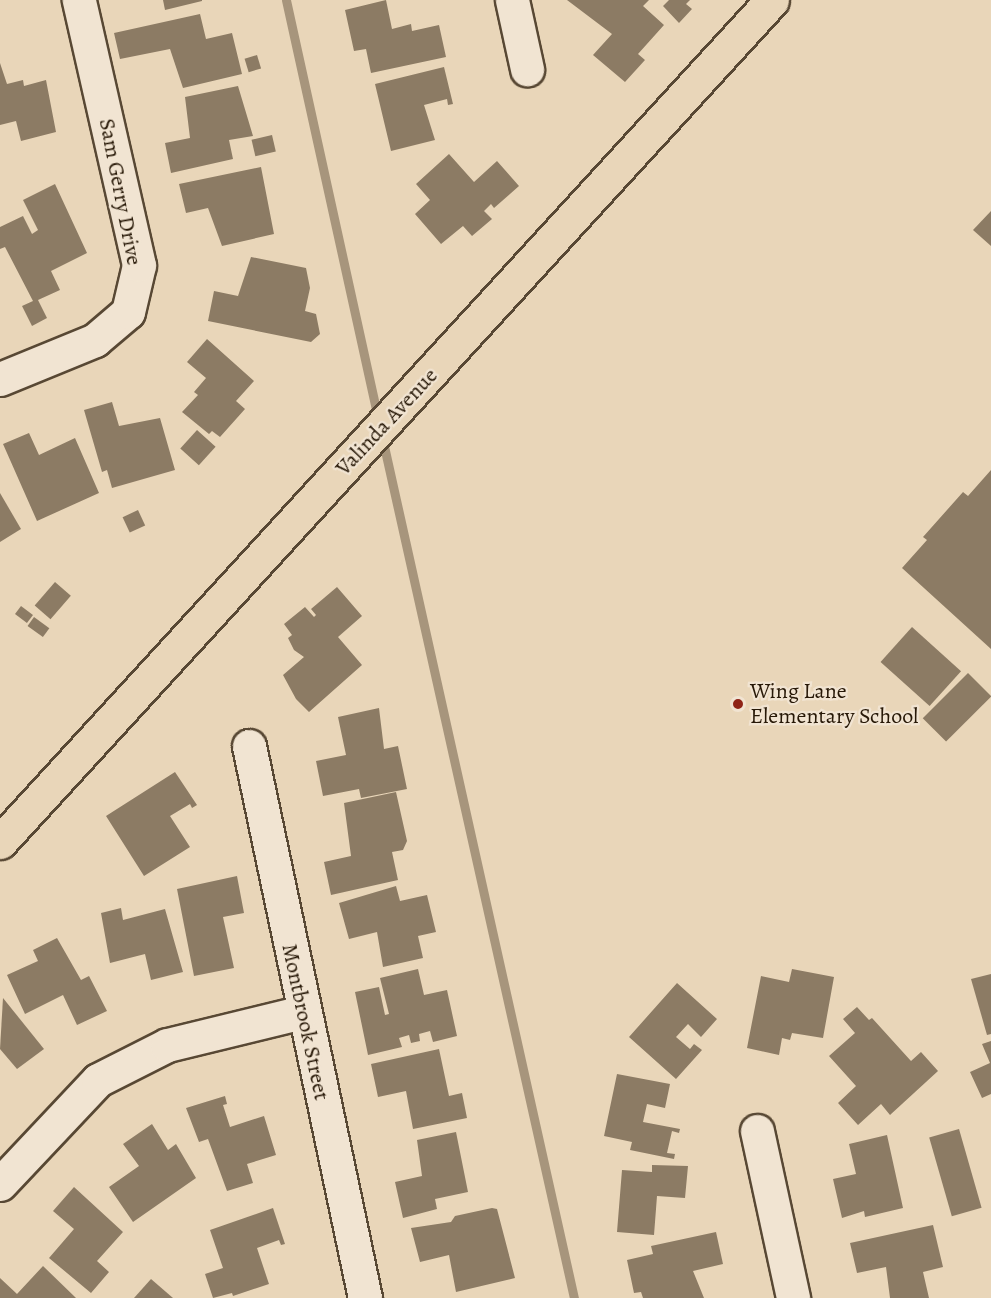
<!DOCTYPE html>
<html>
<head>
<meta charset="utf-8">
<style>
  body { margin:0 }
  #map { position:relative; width:991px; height:1298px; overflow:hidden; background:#e9d6b9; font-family:Alegreya,serif }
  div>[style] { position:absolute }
  .stream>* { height:9px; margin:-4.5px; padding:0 4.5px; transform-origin:4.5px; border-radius:4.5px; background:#a7957c }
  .building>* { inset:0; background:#8c7b64; transform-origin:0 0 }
  .roads { filter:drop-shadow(2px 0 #584834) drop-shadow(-2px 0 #584834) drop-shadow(0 2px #584834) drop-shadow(0 -2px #584834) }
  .minor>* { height:33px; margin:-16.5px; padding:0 16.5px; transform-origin:16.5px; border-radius:16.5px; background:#f1e4d2 }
  .major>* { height:33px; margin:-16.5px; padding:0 16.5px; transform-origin:16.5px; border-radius:16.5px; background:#e9d6b9 }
  .dots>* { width:16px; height:16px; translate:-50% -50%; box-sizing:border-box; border:3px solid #f1e4d2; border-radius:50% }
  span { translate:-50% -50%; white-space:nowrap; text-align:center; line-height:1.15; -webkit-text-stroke:4.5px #f1e4d2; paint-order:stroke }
  .street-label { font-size:22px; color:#271807 }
  .poi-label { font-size:22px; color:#271807 }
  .left { translate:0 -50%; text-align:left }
</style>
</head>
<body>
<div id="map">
  <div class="stream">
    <i style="left:286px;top:0;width:430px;rotate:77.6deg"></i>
    <i style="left:382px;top:437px;width:882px;rotate:77.43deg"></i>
  </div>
  <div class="building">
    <i style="clip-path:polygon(163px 0,202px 0,202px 1px,165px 10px)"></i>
    <i style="clip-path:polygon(386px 0,392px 29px,411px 24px,412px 31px,439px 25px,446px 57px,371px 73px,366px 49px,354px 51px,345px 10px)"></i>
    <i style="clip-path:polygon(567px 0,649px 0,643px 6px,664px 25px,638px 54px,645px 60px,625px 82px,593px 55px,612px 34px)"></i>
    <i style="clip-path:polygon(669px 0,690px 0,686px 4px,692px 9px,679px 23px,663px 6px)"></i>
    <i style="clip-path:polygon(200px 14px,206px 39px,232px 33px,242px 74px,183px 88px,170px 49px,120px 59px,114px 33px)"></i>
    <i style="left:257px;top:55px;width:14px;height:13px;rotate:73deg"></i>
    <i style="clip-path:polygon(0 63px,7px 84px,23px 80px,24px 86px,46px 80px,56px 132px,21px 141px,16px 121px,0 125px)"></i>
    <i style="clip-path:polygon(444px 67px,453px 104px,448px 105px,447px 99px,424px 105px,435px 140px,391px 151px,375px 84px)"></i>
    <i style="clip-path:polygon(238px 86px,253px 136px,229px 140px,233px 159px,171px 173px,165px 143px,190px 138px,185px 97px)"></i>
    <i style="left:272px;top:135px;width:17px;height:21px;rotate:77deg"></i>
    <i style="clip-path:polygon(449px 154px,474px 182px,497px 161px,519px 186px,494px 208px,491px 204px,484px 211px,492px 219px,472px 236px,463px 226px,441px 244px,415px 214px,430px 200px,416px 184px)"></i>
    <i style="clip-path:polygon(261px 167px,274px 234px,222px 246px,208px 208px,186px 213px,179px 184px)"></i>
    <i style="clip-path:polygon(55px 184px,87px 253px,51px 271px,60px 290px,38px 300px,47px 318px,32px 326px,22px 306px,33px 301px,5px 247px,0 249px,0 227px,23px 216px,32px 234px,38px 230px,23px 200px)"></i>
    <i style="clip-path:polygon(991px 211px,991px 246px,973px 230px)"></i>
    <i style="clip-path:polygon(251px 257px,306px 268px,310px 288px,305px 311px,316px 314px,320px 334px,311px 342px,208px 321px,214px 291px,238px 296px)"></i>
    <i style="clip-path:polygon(207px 339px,254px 381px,236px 401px,245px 409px,220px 437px,212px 431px,209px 434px,182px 412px,198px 395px,194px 392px,206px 378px,187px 362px)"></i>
    <i style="clip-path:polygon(112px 402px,119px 426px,160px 418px,175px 470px,112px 488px,107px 470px,102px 472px,84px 410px)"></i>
    <i style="left:197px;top:430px;width:25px;height:25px;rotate:42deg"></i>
    <i style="clip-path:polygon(29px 433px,39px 455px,75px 438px,99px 493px,37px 521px,3px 444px)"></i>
    <i style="clip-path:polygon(991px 470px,991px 649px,902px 568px,927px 540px,923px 537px,963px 492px,968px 496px)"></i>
    <i style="clip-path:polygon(0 493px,21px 529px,0 542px)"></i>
    <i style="left:138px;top:510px;width:17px;height:17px;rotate:65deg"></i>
    <i style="left:55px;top:582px;width:21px;height:31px;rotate:41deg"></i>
    <i style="clip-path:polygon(337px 587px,362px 616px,338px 637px,362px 665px,309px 712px,296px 699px,283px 675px,304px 657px,294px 650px,288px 638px,292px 635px,284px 624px,305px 607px,314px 617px,316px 615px,311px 609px)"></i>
    <i style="left:21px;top:606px;width:15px;height:10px;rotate:37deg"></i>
    <i style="left:34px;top:617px;width:19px;height:11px;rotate:36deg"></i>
    <i style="left:912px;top:627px;width:66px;height:47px;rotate:42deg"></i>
    <i style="left:968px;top:673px;width:33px;height:64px;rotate:45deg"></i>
    <i style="clip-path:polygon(379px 708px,384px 749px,398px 746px,407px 789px,361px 798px,359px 789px,323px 796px,316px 761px,346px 755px,338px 717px)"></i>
    <i style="clip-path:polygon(175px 772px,197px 805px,192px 808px,190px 804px,170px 816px,190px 847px,144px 876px,106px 816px)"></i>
    <i style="clip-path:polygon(396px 792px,407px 841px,403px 850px,392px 852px,398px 880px,331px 895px,324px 862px,351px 856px,344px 803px)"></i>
    <i style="clip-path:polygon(237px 876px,244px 913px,223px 917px,234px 968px,194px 976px,177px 889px)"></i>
    <i style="clip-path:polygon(396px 886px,400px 901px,427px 895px,436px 932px,418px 936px,423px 958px,383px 967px,377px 932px,349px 939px,339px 903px)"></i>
    <i style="clip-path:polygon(121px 908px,123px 920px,165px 909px,183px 972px,151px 980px,145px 954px,110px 963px,101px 913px)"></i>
    <i style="clip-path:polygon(57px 938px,81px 980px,89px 976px,107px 1011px,77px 1025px,63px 995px,25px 1014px,7px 975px,38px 961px,33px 950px)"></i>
    <i style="clip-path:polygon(418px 969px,424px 995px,447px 990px,457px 1036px,433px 1042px,430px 1031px,419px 1034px,420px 1041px,411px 1043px,409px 1035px,399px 1038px,402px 1047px,368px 1055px,355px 992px,379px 987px,385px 1015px,389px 1014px,380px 978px)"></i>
    <i style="clip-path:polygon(792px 969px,834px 977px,823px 1038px,792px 1033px,790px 1040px,782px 1038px,779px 1055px,747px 1048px,761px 976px,789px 982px)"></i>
    <i style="clip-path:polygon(991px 974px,991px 1034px,987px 1035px,971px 979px)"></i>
    <i style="clip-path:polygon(677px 983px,717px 1019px,701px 1037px,688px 1024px,676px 1037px,690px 1049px,694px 1044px,702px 1050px,676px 1079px,629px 1037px)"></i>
    <i style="clip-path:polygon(3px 998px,44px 1049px,17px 1069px,0 1049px)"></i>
    <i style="clip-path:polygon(857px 1007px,869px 1020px,872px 1018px,911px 1061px,921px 1052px,938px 1071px,890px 1115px,881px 1104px,858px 1125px,838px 1103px,856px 1086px,829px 1056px,855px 1033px,843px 1019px)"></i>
    <i style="clip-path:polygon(991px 1041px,991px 1094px,982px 1098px,970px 1072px,990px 1063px,982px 1044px)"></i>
    <i style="clip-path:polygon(439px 1049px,449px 1096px,462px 1093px,467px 1118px,413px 1129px,406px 1091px,378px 1097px,371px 1064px)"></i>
    <i style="clip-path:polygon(617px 1074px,670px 1084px,665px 1108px,647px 1104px,643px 1122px,680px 1129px,679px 1133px,672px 1131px,667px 1153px,675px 1154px,674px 1159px,630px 1150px,632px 1142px,604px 1136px)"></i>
    <i style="clip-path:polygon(225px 1096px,227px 1104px,223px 1105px,230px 1127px,264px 1116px,276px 1155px,247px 1164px,253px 1183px,227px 1191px,208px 1139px,199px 1142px,186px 1108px)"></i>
    <i style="clip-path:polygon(152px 1124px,168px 1150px,176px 1144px,196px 1178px,133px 1222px,109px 1187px,139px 1166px,123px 1144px)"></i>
    <i style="left:959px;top:1129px;width:82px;height:31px;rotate:74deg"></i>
    <i style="clip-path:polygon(456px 1132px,468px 1192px,435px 1199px,437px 1209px,403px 1218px,395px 1182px,422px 1176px,417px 1140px)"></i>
    <i style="clip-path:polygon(887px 1135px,903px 1208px,865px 1217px,864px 1211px,842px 1218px,833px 1179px,856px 1174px,849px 1144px)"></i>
    <i style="clip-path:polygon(652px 1165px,688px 1166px,685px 1198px,657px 1196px,654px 1235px,617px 1232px,622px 1170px,652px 1172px)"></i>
    <i style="clip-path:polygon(74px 1187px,123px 1232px,97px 1261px,109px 1272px,91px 1293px,49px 1258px,74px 1229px,53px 1211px)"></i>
    <i style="clip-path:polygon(273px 1208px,285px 1244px,281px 1245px,279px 1240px,257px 1248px,269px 1284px,233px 1296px,232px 1293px,213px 1298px,205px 1274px,223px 1268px,210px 1230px)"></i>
    <i style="clip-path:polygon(492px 1208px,497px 1209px,515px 1278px,456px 1292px,449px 1255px,420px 1262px,411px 1228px,451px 1222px,455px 1216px)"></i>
    <i style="clip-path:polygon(933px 1225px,943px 1267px,923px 1272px,929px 1298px,890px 1298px,886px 1267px,857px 1273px,850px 1243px)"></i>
    <i style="clip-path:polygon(716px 1232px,723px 1264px,693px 1271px,704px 1298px,643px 1298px,641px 1292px,634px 1293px,627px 1260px,653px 1254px,651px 1246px)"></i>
    <i style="clip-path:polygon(43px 1266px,76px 1298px,0 1298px,0 1278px,17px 1294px)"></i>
    <i style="clip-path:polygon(151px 1279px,173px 1298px,134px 1298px)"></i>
  </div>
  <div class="roads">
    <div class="minor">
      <i style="left:512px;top:0;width:71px;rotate:77.7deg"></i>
      <i style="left:0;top:379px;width:103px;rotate:-22.3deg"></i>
      <i style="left:95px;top:340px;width:43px;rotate:-40.3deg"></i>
      <i style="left:128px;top:312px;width:48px;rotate:-76.8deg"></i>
      <i style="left:139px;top:265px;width:272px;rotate:-102.8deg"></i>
      <i style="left:249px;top:746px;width:564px;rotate:78.13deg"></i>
      <i style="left:757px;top:1131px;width:171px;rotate:77.8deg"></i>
      <i style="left:0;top:1184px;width:143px;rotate:-46.7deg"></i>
      <i style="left:98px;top:1080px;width:77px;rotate:-26.9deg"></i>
      <i style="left:167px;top:1045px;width:139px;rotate:-13.7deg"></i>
    </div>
    <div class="major">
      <i style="left:0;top:842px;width:1142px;rotate:-47.48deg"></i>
    </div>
  </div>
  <div class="dots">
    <i style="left:738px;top:704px;background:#8f2418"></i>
  </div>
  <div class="street-label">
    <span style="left:120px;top:192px;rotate:79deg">Sam Gerry Drive</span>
    <span style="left:387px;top:422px;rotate:-47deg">Valinda Avenue</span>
    <span style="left:305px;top:1022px;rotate:78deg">Montbrook Street</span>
  </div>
  <div class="poi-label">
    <span class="left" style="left:750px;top:704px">Wing Lane<br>Elementary School</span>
  </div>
</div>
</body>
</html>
